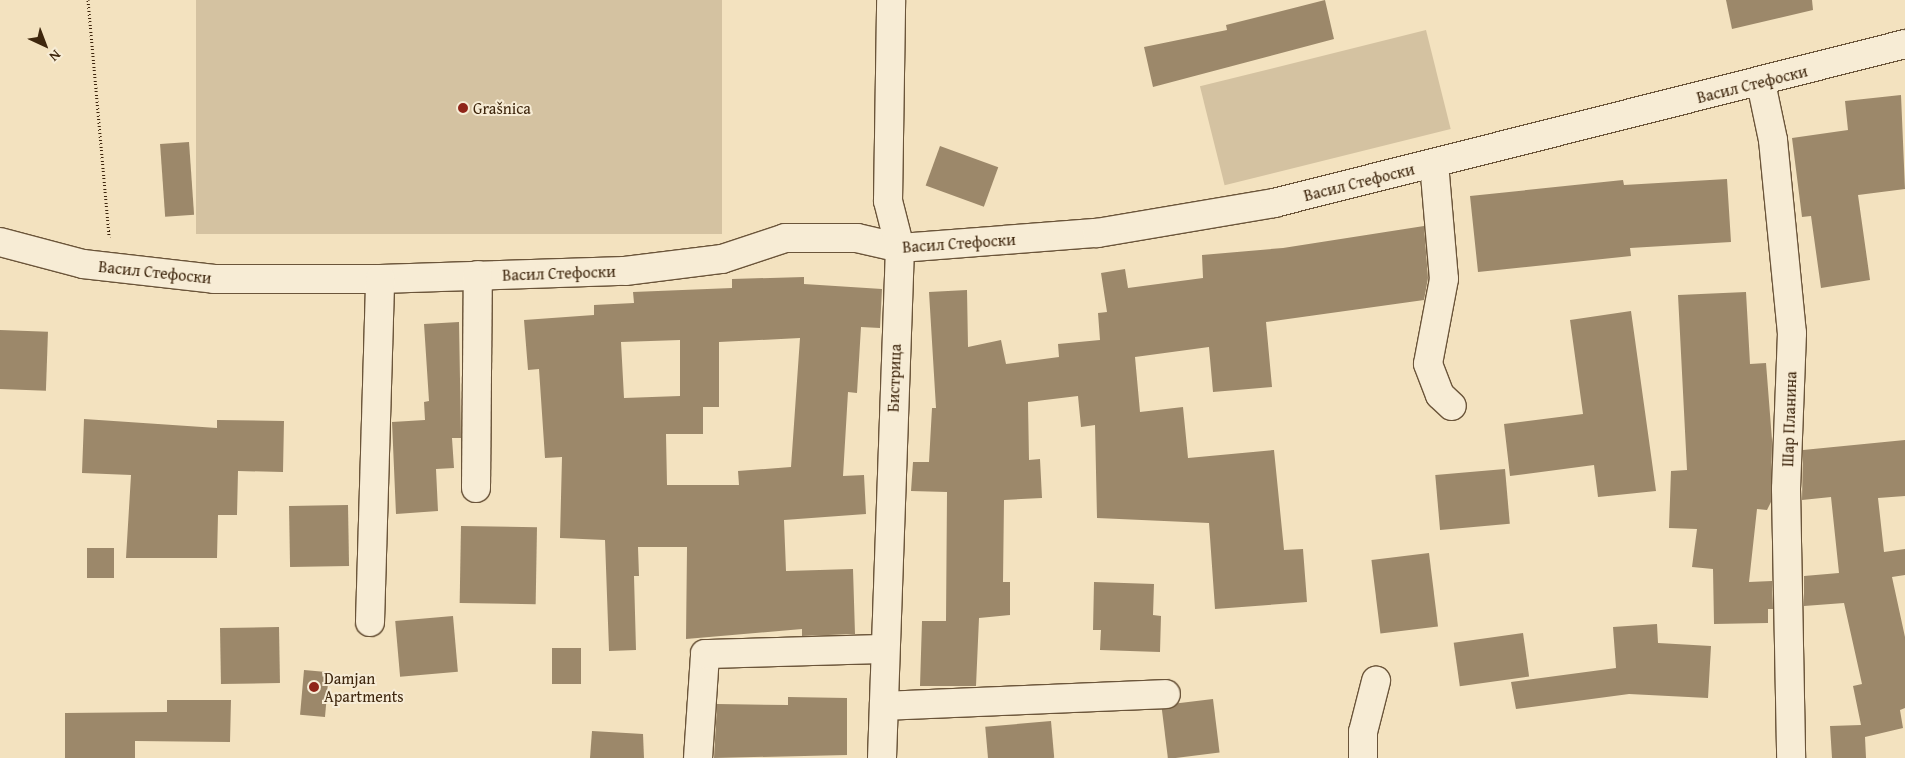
<!DOCTYPE html>
<html>
<head>
<meta charset="utf-8">
<style>
  body { margin:0 }
  #map { position:relative; width:1905px; height:758px; overflow:hidden; background:#f3e2bf; font-family:"Gentium Book Plus",serif }
  div>[style] { position:absolute }
  .green>* { inset:0; background:#d4c2a1; transform-origin:0 0 }
  .building>* { inset:0; background:#9c886a; transform-origin:0 0 }
  .path>* { height:3px; margin-top:-1.5px; transform-origin:0; background:repeating-linear-gradient(90deg,#3e260d 0 1px,transparent 0 3.5px) }
  .roads { filter:drop-shadow(1px 0 #6b553a) drop-shadow(-1px 0 #6b553a) drop-shadow(0 1px #6b553a) drop-shadow(0 -1px #6b553a) }
  .minor>* { height:28px; margin:-14px; padding:0 14px; transform-origin:14px; border-radius:14px; background:#f7ecd5 }
  .dots>* { width:14px; height:14px; translate:-50% -50%; box-sizing:border-box; border:2px solid #f7ecd5; border-radius:50% }
  span { translate:-50% -50%; white-space:nowrap; text-align:center; line-height:1.15; -webkit-text-stroke:4px #f7ecd5; paint-order:stroke }
  .street-label { font-size:16px; color:#3e260d }
  .poi-label { font-size:16px; color:#3e260d }
  .left { translate:0 -50%; text-align:left }
  .north { position:absolute; left:20px; top:20px; width:50px; height:50px; -webkit-text-stroke:4px #f7ecd5; paint-order:stroke; rotate:137deg; font-size:14px; font-weight:700; line-height:20px; text-align:center; color:#3e260d }
  .north::after { content:''; display:block; margin:auto; width:18px; height:22px; background:#3e260d; clip-path:polygon(50% 0,100% 100%,50% 72%,0 100%) }
</style>
</head>
<body>
<div id="map">
  <div class="green">
    <i style="left:196px;top:0;width:526px;height:234px"></i>
    <i style="left:1426px;top:30px;width:102px;height:233px;rotate:76deg"></i>
  </div>
  <div class="building">
    <i style="clip-path:polygon(1325px 0,1334px 39px,1153px 87px,1144px 47px,1227px 30px,1226px 25px)"></i>
    <i style="clip-path:polygon(1726px 0,1812px 0,1813px 10px,1732px 29px)"></i>
    <i style="clip-path:polygon(1901px 95px,1905px 189px,1858px 195px,1870px 280px,1821px 288px,1811px 216px,1802px 217px,1792px 138px,1848px 130px,1845px 101px)"></i>
    <i style="left:189px;top:142px;width:73px;height:29px;rotate:86deg"></i>
    <i style="left:940px;top:146px;width:62px;height:42px;rotate:20deg"></i>
    <i style="clip-path:polygon(1727px 179px,1731px 242px,1630px 248px,1631px 256px,1478px 272px,1470px 196px,1623px 180px,1624px 185px)"></i>
    <i style="clip-path:polygon(1424px 226px,1428px 278px,1424px 300px,1266px 322px,1272px 387px,1213px 392px,1209px 347px,1135px 357px,1140px 412px,1183px 407px,1188px 458px,1274px 450px,1284px 550px,1303px 549px,1307px 602px,1215px 609px,1209px 523px,1097px 518px,1095px 425px,1081px 427px,1078px 396px,1028px 402px,1029px 460px,1040px 459px,1042px 498px,1004px 500px,1003px 582px,1010px 582px,1010px 615px,979px 618px,976px 686px,920px 686px,922px 621px,946px 621px,947px 492px,911px 491px,913px 462px,929px 462px,932px 408px,936px 408px,929px 292px,967px 290px,968px 347px,1001px 340px,1006px 364px,1059px 357px,1058px 344px,1100px 340px,1098px 313px,1107px 312px,1101px 273px,1125px 269px,1128px 288px,1203px 278px,1202px 255px,1283px 248px)"></i>
    <i style="clip-path:polygon(evenodd,804px 277px,804px 284px,882px 289px,880px 328px,861px 327px,857px 393px,848px 392px,843px 476px,864px 475px,866px 514px,784px 520px,786px 571px,853px 569px,855px 634px,802px 636px,802px 629px,686px 639px,687px 547px,638px 547px,639px 576px,634px 576px,636px 650px,609px 651px,605px 540px,560px 538px,562px 457px,545px 458px,539px 369px,528px 370px,524px 320px,594px 315px,594px 305px,634px 303px,633px 292px,732px 288px,732px 279px,804px 277px,800px 338px,791px 467px,738px 471px,739px 485px,667px 485px,666px 434px,703px 434px,703px 407px,719px 407px,719px 342px,800px 338px,804px 277px,680px 340px,680px 396px,624px 398px,621px 342px,680px 340px)"></i>
    <i style="clip-path:polygon(1746px 292px,1750px 364px,1766px 363px,1772px 440px,1771px 502px,1767px 510px,1757px 509px,1749px 582px,1772px 581px,1773px 609px,1768px 609px,1768px 623px,1714px 624px,1713px 569px,1692px 567px,1697px 529px,1669px 528px,1671px 471px,1687px 470px,1678px 295px)"></i>
    <i style="clip-path:polygon(1631px 311px,1656px 491px,1598px 497px,1594px 465px,1510px 476px,1504px 424px,1583px 414px,1570px 320px)"></i>
    <i style="clip-path:polygon(459px 322px,461px 438px,452px 438px,454px 468px,436px 469px,438px 511px,396px 514px,392px 422px,425px 420px,424px 402px,429px 401px,424px 324px)"></i>
    <i style="left:0;top:330px;width:48px;height:59px;rotate:2deg"></i>
    <i style="clip-path:polygon(84px 419px,217px 428px,217px 420px,284px 421px,283px 472px,238px 471px,237px 515px,218px 515px,217px 558px,126px 558px,131px 475px,82px 473px)"></i>
    <i style="clip-path:polygon(1905px 440px,1905px 496px,1878px 498px,1884px 552px,1905px 549px,1905px 575px,1892px 577px,1905px 637px,1905px 708px,1900px 710px,1903px 728px,1865px 737px,1866px 758px,1832px 758px,1830px 726px,1861px 725px,1853px 686px,1862px 684px,1844px 603px,1804px 606px,1804px 576px,1839px 573px,1831px 497px,1802px 500px,1803px 450px)"></i>
    <i style="left:1505px;top:469px;width:55px;height:70px;rotate:85deg"></i>
    <i style="left:348px;top:505px;width:61px;height:59px;rotate:89deg"></i>
    <i style="left:461px;top:526px;width:76px;height:77px;rotate:1deg"></i>
    <i style="left:87px;top:548px;width:27px;height:30px"></i>
    <i style="left:1429px;top:553px;width:74px;height:58px;rotate:83deg"></i>
    <i style="clip-path:polygon(1094px 582px,1154px 584px,1153px 615px,1161px 616px,1160px 652px,1100px 650px,1101px 630px,1093px 630px)"></i>
    <i style="left:453px;top:616px;width:56px;height:58px;rotate:85deg"></i>
    <i style="clip-path:polygon(1657px 624px,1658px 643px,1711px 646px,1708px 698px,1629px 694px,1516px 709px,1511px 682px,1616px 668px,1613px 627px)"></i>
    <i style="left:279px;top:627px;width:56px;height:59px;rotate:89deg"></i>
    <i style="left:1523px;top:633px;width:44px;height:70px;rotate:82deg"></i>
    <i style="left:552px;top:648px;width:29px;height:36px"></i>
    <i style="left:304px;top:670px;width:25px;height:45px;rotate:5deg"></i>
    <i style="clip-path:polygon(788px 697px,847px 698px,847px 755px,714px 758px,717px 704px,788px 705px)"></i>
    <i style="left:1213px;top:699px;width:54px;height:52px;rotate:83deg"></i>
    <i style="clip-path:polygon(167px 700px,231px 700px,230px 742px,135px 741px,135px 758px,65px 758px,65px 713px,167px 712px)"></i>
    <i style="left:1051px;top:721px;width:37px;height:66px;rotate:85deg"></i>
    <i style="clip-path:polygon(592px 731px,643px 734px,644px 758px,590px 758px)"></i>
  </div>
  <div class="path">
    <i style="left:88px;top:0;width:238px;rotate:84.9deg"></i>
  </div>
  <div class="roads">
    <div class="minor">
      <i style="left:1761px;top:83px;width:58px;rotate:78.1deg"></i>
      <i style="left:1773px;top:140px;width:194px;rotate:84.4deg"></i>
      <i style="left:1792px;top:333px;width:156px;rotate:92.2deg"></i>
      <i style="left:1786px;top:489px;width:269px;rotate:88.9deg"></i>
      <i style="left:1434px;top:163px;width:116px;rotate:85.1deg"></i>
      <i style="left:1444px;top:279px;width:86px;rotate:100.7deg"></i>
      <i style="left:1428px;top:364px;width:33px;rotate:69deg"></i>
      <i style="left:1440px;top:395px;width:16px;rotate:43deg"></i>
      <i style="left:0;top:242px;width:86px;rotate:14.8deg"></i>
      <i style="left:83px;top:264px;width:132px;rotate:6.5deg"></i>
      <i style="left:214px;top:279px;width:166px"></i>
      <i style="left:380px;top:279px;width:245px;rotate:-1.9deg"></i>
      <i style="left:625px;top:271px;width:98px;rotate:-7.1deg"></i>
      <i style="left:722px;top:259px;width:66px;rotate:-18.4deg"></i>
      <i style="left:785px;top:238px;width:72px"></i>
      <i style="left:857px;top:238px;width:44px;rotate:13.1deg"></i>
      <i style="left:900px;top:248px;width:198px;rotate:-4.4deg"></i>
      <i style="left:1097px;top:233px;width:180px;rotate:-9.6deg"></i>
      <i style="left:1274px;top:203px;width:651px;rotate:-14.14deg"></i>
      <i style="left:476px;top:488px;width:213px;rotate:-89.5deg"></i>
      <i style="left:370px;top:622px;width:343px;rotate:-88.3deg"></i>
      <i style="left:884px;top:706px;width:282px;rotate:-2.4deg"></i>
      <i style="left:698px;top:758px;width:104px;rotate:-86.1deg"></i>
      <i style="left:705px;top:654px;width:180px;rotate:-1.6deg"></i>
      <i style="left:882px;top:758px;width:510px;rotate:-87.98deg"></i>
      <i style="left:900px;top:248px;width:49px;rotate:-104.3deg"></i>
      <i style="left:888px;top:201px;width:201px;rotate:-89.1deg"></i>
      <i style="left:1363px;top:758px;width:26px;rotate:-90deg"></i>
      <i style="left:1363px;top:732px;width:53px;rotate:-75.7deg"></i>
    </div>
  </div>
  <div class="dots">
    <i style="left:463px;top:108px;background:#8f2418"></i>
    <i style="left:314px;top:687px;background:#8f2418"></i>
  </div>
  <div class="street-label">
    <span style="left:1752px;top:84px;rotate:-14deg">Васил Стефоски</span>
    <span style="left:1359px;top:182px;rotate:-14deg">Васил Стефоски</span>
    <span style="left:959px;top:243px;rotate:-4deg">Васил Стефоски</span>
    <span style="left:155px;top:272px;rotate:6deg">Васил Стефоски</span>
    <span style="left:559px;top:273px;rotate:-2deg">Васил Стефоски</span>
    <span style="left:894px;top:378px;rotate:-88deg">Бистрица</span>
    <span style="left:1789px;top:419px;rotate:-88deg">Шар Планина</span>
  </div>
  <div class="poi-label">
    <span class="left" style="left:473px;top:108px">Grašnica</span>
    <span class="left" style="left:324px;top:687px">Damjan<br>Apartments</span>
  </div>
  <div class="north">N</div>
</div>
</body>
</html>
